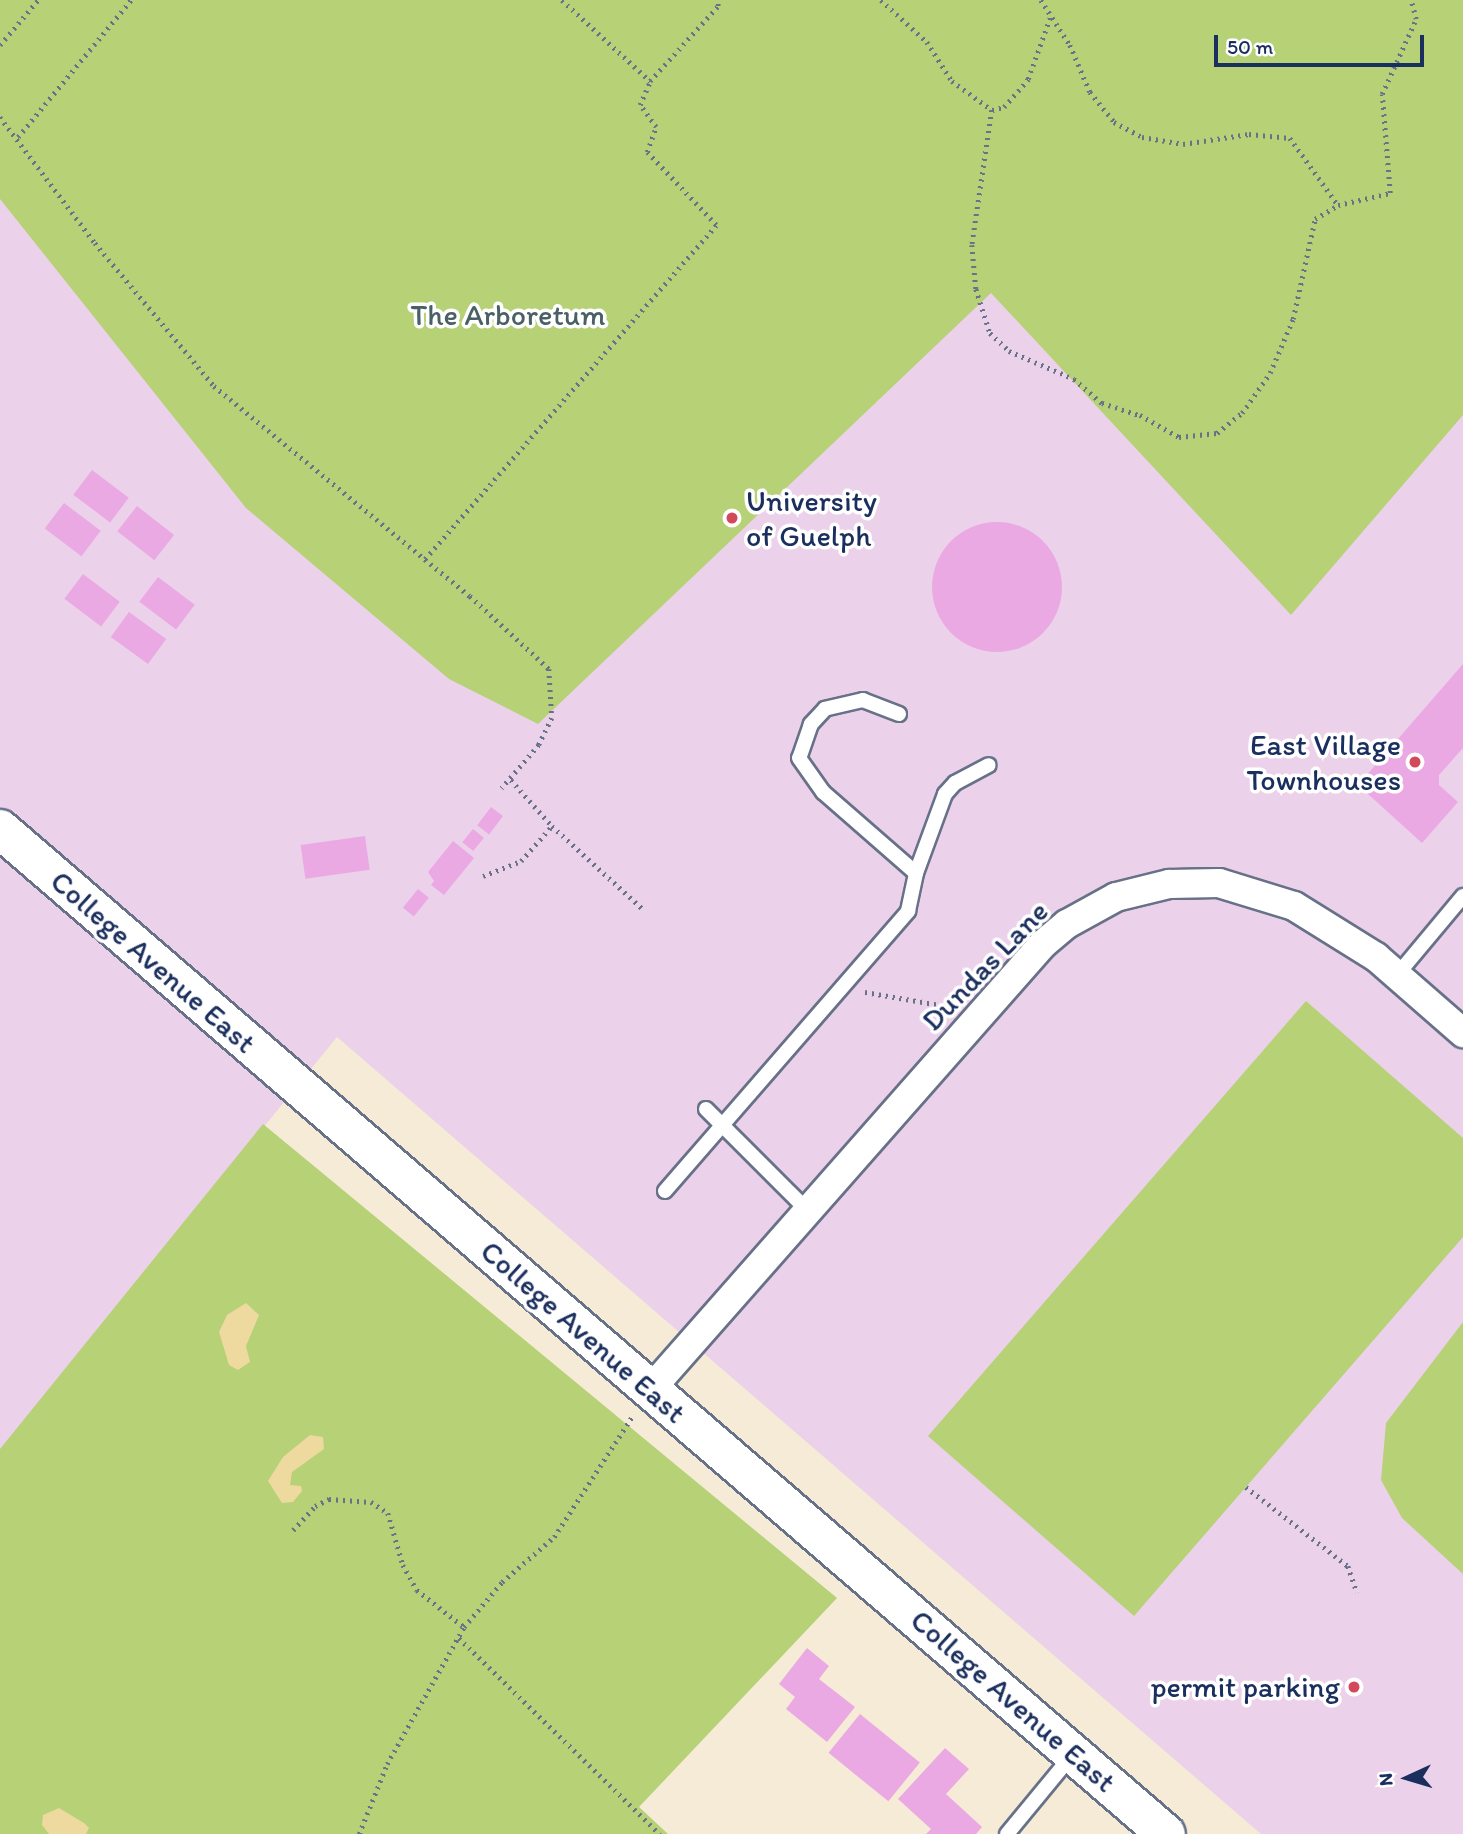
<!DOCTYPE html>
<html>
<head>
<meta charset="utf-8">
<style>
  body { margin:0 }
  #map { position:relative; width:1463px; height:1834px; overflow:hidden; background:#f5ebd7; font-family:Itim,sans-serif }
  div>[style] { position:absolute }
  .built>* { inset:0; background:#ecd1ea }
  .green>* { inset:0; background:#b6d176 }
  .sand>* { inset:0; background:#eeda9e }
  .building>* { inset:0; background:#eba9e4; transform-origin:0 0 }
  .round { border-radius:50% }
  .path>* { height:4.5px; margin-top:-2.25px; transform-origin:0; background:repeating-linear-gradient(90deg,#677188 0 2px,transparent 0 7px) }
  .roads { filter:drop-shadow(2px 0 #677188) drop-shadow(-2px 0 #677188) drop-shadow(0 2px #677188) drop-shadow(0 -2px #677188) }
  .lane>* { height:14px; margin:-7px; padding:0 7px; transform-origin:7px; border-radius:7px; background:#fff }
  .street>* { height:28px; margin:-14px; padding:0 14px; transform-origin:14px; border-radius:14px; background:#fff }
  .secondary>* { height:38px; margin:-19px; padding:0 19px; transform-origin:19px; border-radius:19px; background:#fff }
  .dots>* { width:19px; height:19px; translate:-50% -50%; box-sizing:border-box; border:4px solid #fff; border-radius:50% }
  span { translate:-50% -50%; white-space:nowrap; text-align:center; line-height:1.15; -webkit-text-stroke:7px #fff; paint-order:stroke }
  .park-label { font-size:30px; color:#4a6065 }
  .poi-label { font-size:30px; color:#1b2f5e }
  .left { translate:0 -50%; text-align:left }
  .right { translate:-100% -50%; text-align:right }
  .street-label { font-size:30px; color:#1b2f5e }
  .north { position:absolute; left:1372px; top:1743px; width:70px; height:70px; -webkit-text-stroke:5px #fff; paint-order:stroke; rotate:266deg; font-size:19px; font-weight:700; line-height:28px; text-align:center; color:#1b2f5e }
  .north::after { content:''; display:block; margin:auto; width:24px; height:32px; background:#1b2f5e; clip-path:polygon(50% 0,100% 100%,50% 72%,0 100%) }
  .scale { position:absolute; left:1214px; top:35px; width:210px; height:32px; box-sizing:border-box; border:4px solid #1b2f5e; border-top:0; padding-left:9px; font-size:21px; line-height:24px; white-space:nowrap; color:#1b2f5e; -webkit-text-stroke:5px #fff; paint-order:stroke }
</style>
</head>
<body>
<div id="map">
  <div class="built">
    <i style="clip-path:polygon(0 0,1463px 0,1463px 1834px,1261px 1834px,337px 1037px,0 1451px)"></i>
  </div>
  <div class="green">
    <i style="clip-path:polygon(0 0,1463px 0,1463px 415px,1291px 615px,991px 293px,538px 724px,449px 679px,246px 508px,0 199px)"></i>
    <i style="clip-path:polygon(1306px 1001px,1463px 1138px,1463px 1237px,1134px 1616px,928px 1436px)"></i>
    <i style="clip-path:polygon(263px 1124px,837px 1598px,639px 1807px,668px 1834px,0 1834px,0 1449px)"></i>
    <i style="clip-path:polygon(1463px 1322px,1463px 1574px,1402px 1518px,1381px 1480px,1386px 1423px)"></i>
  </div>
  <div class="sand">
    <i style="clip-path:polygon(246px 1303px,259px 1315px,246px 1346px,250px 1362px,238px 1370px,229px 1365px,219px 1332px,227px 1315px)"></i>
    <i style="clip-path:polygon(310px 1435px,323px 1437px,324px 1449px,292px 1472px,290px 1485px,301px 1486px,302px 1491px,293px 1502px,282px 1503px,268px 1481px,283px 1457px)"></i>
    <i style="clip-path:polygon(59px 1808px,84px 1823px,89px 1828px,86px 1834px,49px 1834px,42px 1825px,43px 1815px)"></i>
  </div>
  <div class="building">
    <i style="left:92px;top:470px;width:46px;height:31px;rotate:37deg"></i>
    <i style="left:64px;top:503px;width:46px;height:32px;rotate:37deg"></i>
    <i style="left:137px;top:506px;width:47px;height:32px;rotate:38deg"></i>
    <i class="round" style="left:932px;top:522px;width:130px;height:130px"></i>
    <i style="left:83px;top:574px;width:46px;height:31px;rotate:37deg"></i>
    <i style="left:158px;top:577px;width:46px;height:31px;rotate:37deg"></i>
    <i style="left:129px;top:612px;width:46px;height:31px;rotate:36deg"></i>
    <i style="clip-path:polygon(1463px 664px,1463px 748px,1439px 775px,1439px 785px,1458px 802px,1422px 843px,1358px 785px)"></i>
    <i style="left:491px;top:807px;width:15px;height:23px;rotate:37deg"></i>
    <i style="left:473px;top:829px;width:14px;height:17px;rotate:39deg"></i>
    <i style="left:365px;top:836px;width:34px;height:65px;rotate:82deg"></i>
    <i style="clip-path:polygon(453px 841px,474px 858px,444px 895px,431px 885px,434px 881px,428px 872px)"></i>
    <i style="left:418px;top:889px;width:14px;height:24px;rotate:39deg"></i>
    <i style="clip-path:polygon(807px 1648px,829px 1666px,819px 1679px,855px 1707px,827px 1742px,786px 1709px,795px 1697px,779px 1684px)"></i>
    <i style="left:860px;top:1714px;width:77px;height:50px;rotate:39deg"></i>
    <i style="clip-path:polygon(945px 1748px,969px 1769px,946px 1794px,982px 1827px,976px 1834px,926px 1834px,931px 1829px,898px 1799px)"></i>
  </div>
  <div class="path">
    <i style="left:562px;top:0;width:120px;rotate:42.6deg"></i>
    <i style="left:650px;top:81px;width:101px;rotate:-47.8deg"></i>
    <i style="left:718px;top:6px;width:6px;rotate:-99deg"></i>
    <i style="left:881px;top:0;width:62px;rotate:42.4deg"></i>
    <i style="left:927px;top:42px;width:46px;rotate:57.3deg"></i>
    <i style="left:952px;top:81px;width:49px;rotate:35.9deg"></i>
    <i style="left:992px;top:110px;width:12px;rotate:-14deg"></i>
    <i style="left:1004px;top:107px;width:37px;rotate:-49deg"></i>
    <i style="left:1028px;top:79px;width:68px;rotate:-70.2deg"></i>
    <i style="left:1041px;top:0;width:54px;rotate:57.2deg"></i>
    <i style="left:1070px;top:45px;width:51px;rotate:66.9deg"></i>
    <i style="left:1090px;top:92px;width:38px;rotate:51deg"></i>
    <i style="left:1114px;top:122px;width:32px;rotate:28deg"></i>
    <i style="left:1142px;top:137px;width:42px;rotate:9.7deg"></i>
    <i style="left:1183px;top:144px;width:67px;rotate:-8.6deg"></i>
    <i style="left:1249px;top:134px;width:41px;rotate:5.6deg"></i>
    <i style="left:1290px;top:138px;width:82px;rotate:54.4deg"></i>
    <i style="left:0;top:45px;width:59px;rotate:-49.8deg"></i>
    <i style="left:992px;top:110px;width:136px;rotate:98.4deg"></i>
    <i style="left:972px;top:245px;width:44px;rotate:84.8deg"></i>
    <i style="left:976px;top:289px;width:46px;rotate:72.3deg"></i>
    <i style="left:990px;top:333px;width:26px;rotate:43deg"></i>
    <i style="left:1009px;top:351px;width:71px;rotate:23.3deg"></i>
    <i style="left:1074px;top:379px;width:37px;rotate:41deg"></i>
    <i style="left:1102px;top:403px;width:40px;rotate:18deg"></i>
    <i style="left:1140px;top:415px;width:45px;rotate:29.4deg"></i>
    <i style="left:1179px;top:437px;width:38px;rotate:-6deg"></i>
    <i style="left:1217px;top:433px;width:32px;rotate:-39deg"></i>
    <i style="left:1242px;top:413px;width:49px;rotate:-55deg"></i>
    <i style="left:1270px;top:373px;width:59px;rotate:-66.9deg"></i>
    <i style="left:1293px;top:319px;width:102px;rotate:-77.6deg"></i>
    <i style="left:1315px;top:219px;width:27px;rotate:-31deg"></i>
    <i style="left:1338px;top:205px;width:53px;rotate:-13deg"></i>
    <i style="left:1390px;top:193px;width:99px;rotate:-94.6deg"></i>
    <i style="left:1382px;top:94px;width:82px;rotate:-65.6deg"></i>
    <i style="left:1416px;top:19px;width:20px;rotate:-105deg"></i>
    <i style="left:0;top:117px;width:158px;rotate:53deg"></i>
    <i style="left:95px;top:243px;width:186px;rotate:50.2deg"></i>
    <i style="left:214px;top:386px;width:331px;rotate:39.4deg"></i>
    <i style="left:470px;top:596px;width:108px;rotate:42.7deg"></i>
    <i style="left:549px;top:669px;width:49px;rotate:86.5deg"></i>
    <i style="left:552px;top:718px;width:30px;rotate:116deg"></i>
    <i style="left:539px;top:745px;width:57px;rotate:130.7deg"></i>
    <i style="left:18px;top:137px;width:178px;rotate:-50.5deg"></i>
    <i style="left:425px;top:559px;width:443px;rotate:-48.9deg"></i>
    <i style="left:716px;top:225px;width:100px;rotate:-133.4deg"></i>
    <i style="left:647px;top:152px;width:27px;rotate:-70deg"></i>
    <i style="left:656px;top:127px;width:27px;rotate:-126deg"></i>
    <i style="left:640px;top:105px;width:26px;rotate:-67deg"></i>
    <i style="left:511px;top:780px;width:62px;rotate:48.3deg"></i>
    <i style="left:552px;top:826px;width:123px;rotate:42.4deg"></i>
    <i style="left:483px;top:876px;width:41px;rotate:-21.5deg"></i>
    <i style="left:521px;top:861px;width:47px;rotate:-48.5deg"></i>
    <i style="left:865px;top:992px;width:76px;rotate:9.8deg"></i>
    <i style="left:1246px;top:1487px;width:129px;rotate:37.8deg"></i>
    <i style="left:1348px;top:1566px;width:28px;rotate:71deg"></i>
    <i style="left:293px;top:1530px;width:33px;rotate:-47deg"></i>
    <i style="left:315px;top:1506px;width:16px;rotate:-27deg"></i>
    <i style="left:329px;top:1499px;width:42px;rotate:4.1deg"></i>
    <i style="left:371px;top:1502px;width:20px;rotate:33deg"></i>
    <i style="left:388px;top:1513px;width:54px;rotate:73.9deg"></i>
    <i style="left:403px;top:1565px;width:29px;rotate:61deg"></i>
    <i style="left:417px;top:1590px;width:60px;rotate:38.2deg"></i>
    <i style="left:459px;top:1638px;width:281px;rotate:44.3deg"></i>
    <i style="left:359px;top:1834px;width:75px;rotate:-68.2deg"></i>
    <i style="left:387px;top:1764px;width:157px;rotate:-60.7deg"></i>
    <i style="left:464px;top:1627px;width:59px;rotate:-49.8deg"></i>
    <i style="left:502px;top:1582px;width:69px;rotate:-40.9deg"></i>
    <i style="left:554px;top:1537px;width:143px;rotate:-57deg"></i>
  </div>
  <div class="roads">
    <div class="lane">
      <i style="left:899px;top:714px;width:39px;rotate:-159deg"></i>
      <i style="left:863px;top:700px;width:39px;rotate:167deg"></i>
      <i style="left:825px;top:709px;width:21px;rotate:133deg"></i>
      <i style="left:811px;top:724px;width:36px;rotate:109deg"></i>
      <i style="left:799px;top:758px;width:42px;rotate:54.8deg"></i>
      <i style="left:823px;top:792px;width:123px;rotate:41.1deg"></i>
      <i style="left:1397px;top:975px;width:103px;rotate:-50.1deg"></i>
      <i style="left:706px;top:1109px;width:144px;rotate:45deg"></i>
      <i style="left:665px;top:1191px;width:371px;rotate:-49deg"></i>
      <i style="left:908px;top:911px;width:39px;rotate:-78deg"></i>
      <i style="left:916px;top:873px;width:84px;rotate:-69.8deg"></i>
      <i style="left:945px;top:794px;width:15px;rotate:-48deg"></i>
      <i style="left:955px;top:783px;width:38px;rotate:-28deg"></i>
      <i style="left:1007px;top:1834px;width:104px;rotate:-50.5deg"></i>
    </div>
    <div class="street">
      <i style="left:650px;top:1390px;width:594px;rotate:-48.61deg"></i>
      <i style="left:1043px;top:944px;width:31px;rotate:-40deg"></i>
      <i style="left:1067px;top:924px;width:56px;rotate:-28.9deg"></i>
      <i style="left:1116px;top:897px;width:55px;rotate:-13.8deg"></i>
      <i style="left:1169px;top:884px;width:50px;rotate:-1.1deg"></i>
      <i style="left:1219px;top:883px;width:78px;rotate:17deg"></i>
      <i style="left:1294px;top:906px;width:97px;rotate:31.9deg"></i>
      <i style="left:1376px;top:957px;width:116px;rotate:41.1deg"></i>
    </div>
    <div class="secondary">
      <i style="left:0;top:829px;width:1539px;rotate:40.76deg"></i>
    </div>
  </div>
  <div class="dots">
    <i style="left:732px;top:518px;background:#d1495b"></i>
    <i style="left:1415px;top:762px;background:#d1495b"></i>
    <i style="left:1354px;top:1687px;background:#d1495b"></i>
  </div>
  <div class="park-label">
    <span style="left:508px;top:315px">The Arboretum</span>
  </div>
  <div class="poi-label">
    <span class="left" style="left:746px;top:518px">University<br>of Guelph</span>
    <span class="right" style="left:1401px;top:762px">East Village<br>Townhouses</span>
    <span class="right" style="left:1340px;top:1687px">permit parking</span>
  </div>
  <div class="street-label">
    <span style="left:153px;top:962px;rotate:41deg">College Avenue East</span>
    <span style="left:985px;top:966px;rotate:-46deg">Dundas Lane</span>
    <span style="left:583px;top:1332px;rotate:41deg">College Avenue East</span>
    <span style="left:1013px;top:1701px;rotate:41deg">College Avenue East</span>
  </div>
  <div class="north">N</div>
  <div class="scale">50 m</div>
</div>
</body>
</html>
